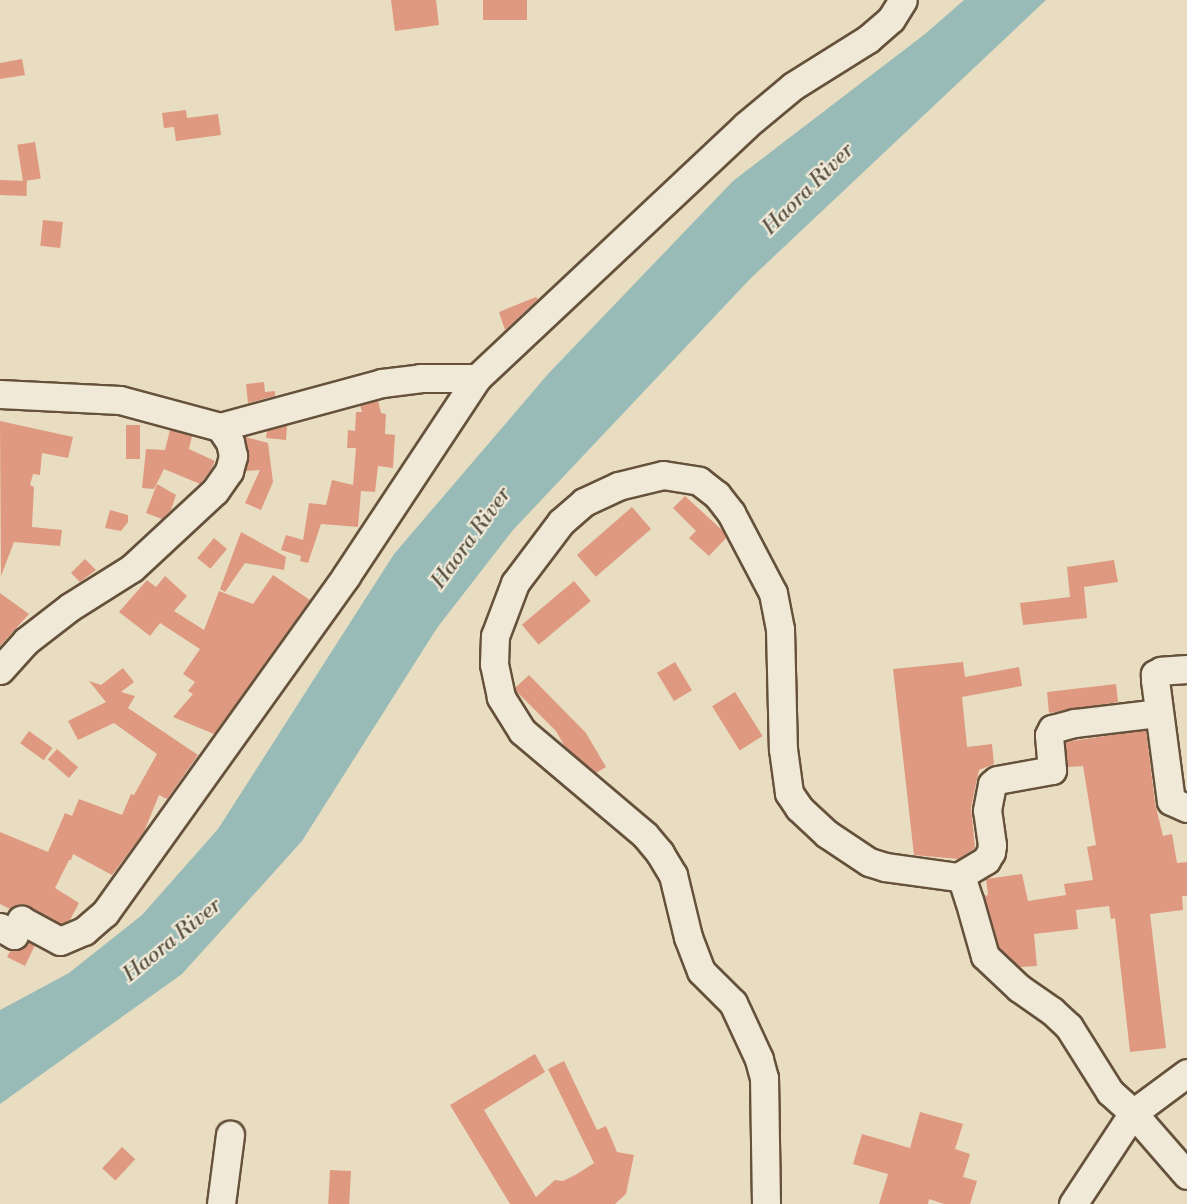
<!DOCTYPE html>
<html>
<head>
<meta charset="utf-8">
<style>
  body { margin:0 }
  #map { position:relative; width:1187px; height:1204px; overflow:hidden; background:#e8ddc1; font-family:"Libre Bodoni",serif }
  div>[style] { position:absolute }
  .water>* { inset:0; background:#98bbb7 }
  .building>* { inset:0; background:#df9981; transform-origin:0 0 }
  .roads { filter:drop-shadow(2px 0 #66513b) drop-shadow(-2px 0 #66513b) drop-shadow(0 2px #66513b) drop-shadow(0 -2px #66513b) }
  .minor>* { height:27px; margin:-13.5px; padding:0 13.5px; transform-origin:13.5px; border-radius:13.5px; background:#f0e9d7 }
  span { translate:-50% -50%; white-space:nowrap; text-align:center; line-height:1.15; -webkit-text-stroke:4.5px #f0e9d7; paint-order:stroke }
  .water-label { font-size:22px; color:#575041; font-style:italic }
</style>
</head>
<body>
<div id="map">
  <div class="water">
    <i style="clip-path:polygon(964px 0,1046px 0,751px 278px,513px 530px,437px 628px,302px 841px,182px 974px,0 1104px,0 1010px,69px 973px,142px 915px,218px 829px,394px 554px,548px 374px,733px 181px,925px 34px)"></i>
  </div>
  <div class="building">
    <i style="clip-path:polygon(391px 0,436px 0,439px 25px,395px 31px)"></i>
    <i style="left:483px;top:0;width:44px;height:20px"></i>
    <i style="clip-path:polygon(22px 59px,25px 75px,0 79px,0 63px)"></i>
    <i style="clip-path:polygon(186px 110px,187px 118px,218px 114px,221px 135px,176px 141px,174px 127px,164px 128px,162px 113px)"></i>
    <i style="left:35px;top:142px;width:37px;height:18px;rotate:81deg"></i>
    <i style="left:0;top:180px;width:27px;height:15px;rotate:2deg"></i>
    <i style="left:43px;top:220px;width:20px;height:26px;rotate:6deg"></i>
    <i style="clip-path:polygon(536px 297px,538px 299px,505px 330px,499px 312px)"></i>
    <i style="clip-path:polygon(264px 382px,265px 392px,275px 391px,275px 396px,248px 403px,246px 384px)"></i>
    <i style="clip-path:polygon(378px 400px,381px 413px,386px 414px,385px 434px,395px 435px,393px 468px,378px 466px,375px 492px,361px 491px,358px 527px,321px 524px,308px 563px,300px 561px,301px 556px,281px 550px,286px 535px,303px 540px,309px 503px,326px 505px,332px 480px,353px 485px,356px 448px,347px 448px,348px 430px,355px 431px,356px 412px,362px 412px,360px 405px)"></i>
    <i style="clip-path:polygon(0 421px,73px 437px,68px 458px,42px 453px,40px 475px,33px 474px,30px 485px,34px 487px,32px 527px,62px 530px,60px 546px,14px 542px,1px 576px)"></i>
    <i style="left:126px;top:425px;width:14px;height:34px"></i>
    <i style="clip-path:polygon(287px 425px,286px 440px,266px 438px,267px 430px)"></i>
    <i style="clip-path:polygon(170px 430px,192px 436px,189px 449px,215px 461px,210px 471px,200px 484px,164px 469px,154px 489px,142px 488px,146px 449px,165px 450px)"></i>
    <i style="clip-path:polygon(245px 437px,268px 443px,273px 482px,261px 510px,245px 503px,260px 470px,246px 471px,248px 453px)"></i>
    <i style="clip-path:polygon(157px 484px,176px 495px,171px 510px,162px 519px,146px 513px)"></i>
    <i style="clip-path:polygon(685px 496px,723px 531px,726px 538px,709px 556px,689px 538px,696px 531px,673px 508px)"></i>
    <i style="left:632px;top:507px;width:29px;height:73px;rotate:49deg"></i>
    <i style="clip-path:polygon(110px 510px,128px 515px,128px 522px,121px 531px,105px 528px)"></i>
    <i style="clip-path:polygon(241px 532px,286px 557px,284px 570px,245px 563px,225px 592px,220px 589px)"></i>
    <i style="left:214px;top:538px;width:17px;height:26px;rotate:40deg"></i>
    <i style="clip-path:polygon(85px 559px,96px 570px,80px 582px,71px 573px)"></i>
    <i style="clip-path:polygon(1114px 560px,1118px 582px,1084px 587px,1087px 618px,1023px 625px,1020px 603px,1070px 597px,1067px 567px)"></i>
    <i style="clip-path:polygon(273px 575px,310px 600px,214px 734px,173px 717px,193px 694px,188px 691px,195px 682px,183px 674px,200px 649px,160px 623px,150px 636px,119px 612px,147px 580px,156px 587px,165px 576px,187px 596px,174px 611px,204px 630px,219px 591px,253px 604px)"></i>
    <i style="left:574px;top:581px;width:26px;height:68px;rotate:50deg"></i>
    <i style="clip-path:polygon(0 593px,29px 614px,0 646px)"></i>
    <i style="left:675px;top:662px;width:33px;height:21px;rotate:59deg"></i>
    <i style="clip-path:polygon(963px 662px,965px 677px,1019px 667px,1022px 686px,962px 697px,967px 747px,992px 744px,994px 764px,979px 770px,971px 807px,975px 848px,958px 859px,914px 855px,893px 669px)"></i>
    <i style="clip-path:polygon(123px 668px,134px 682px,121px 692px,135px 696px,128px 708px,198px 755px,167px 799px,159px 795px,144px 832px,112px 875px,73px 854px,71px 860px,69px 860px,55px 888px,79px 903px,70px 920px,61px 924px,21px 904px,10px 909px,0 904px,0 832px,48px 852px,65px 813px,72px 816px,79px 799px,122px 815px,131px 794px,134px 795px,157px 754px,114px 723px,78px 740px,68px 721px,106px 702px,89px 681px,101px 685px)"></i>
    <i style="clip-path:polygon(529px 675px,586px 733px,606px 767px,596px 773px,565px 747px,556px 731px,516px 691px,515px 688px)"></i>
    <i style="clip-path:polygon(1116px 684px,1118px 702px,1049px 713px,1047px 692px)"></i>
    <i style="left:735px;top:692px;width:52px;height:27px;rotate:58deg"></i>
    <i style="clip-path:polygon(1146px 730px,1155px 803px,1163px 836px,1172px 834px,1177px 863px,1187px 862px,1187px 896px,1182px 896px,1183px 910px,1150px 914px,1166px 1048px,1130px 1052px,1115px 918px,1111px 919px,1109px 906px,1076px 910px,1078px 929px,1034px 934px,1037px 966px,1020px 967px,999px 948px,984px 896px,988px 895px,986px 879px,1022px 874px,1028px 901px,1066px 895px,1064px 884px,1093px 880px,1087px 847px,1096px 845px,1083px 766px,1068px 767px,1065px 742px)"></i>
    <i style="left:29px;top:731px;width:29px;height:15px;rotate:36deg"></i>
    <i style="left:57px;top:749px;width:28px;height:14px;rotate:41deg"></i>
    <i style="clip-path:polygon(28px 942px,35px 945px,25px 966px,7px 957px,11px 950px,22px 948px)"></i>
    <i style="clip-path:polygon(535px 1054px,545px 1072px,484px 1110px,536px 1197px,555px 1180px,563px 1181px,577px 1174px,594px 1163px,548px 1069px,564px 1061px,597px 1130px,606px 1126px,617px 1152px,634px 1155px,626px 1194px,615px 1204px,510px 1204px,450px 1105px)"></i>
    <i style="clip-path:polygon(920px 1112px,963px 1124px,955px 1149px,970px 1154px,963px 1177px,977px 1181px,970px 1204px,944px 1204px,929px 1199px,928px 1204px,879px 1204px,888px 1174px,853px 1164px,862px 1134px,910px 1148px)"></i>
    <i style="left:122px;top:1147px;width:18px;height:29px;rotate:43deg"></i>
    <i style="left:330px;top:1170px;width:21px;height:34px;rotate:3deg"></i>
  </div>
  <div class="roads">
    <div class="minor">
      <i style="left:0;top:394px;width:120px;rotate:2.9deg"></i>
      <i style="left:120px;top:400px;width:104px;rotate:15.1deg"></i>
      <i style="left:220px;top:427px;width:168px;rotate:-15.2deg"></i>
      <i style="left:382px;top:383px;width:38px;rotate:-7deg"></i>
      <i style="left:420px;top:378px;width:57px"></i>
      <i style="left:1187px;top:669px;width:26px;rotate:176deg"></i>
      <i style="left:1161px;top:671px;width:7px;rotate:153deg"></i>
      <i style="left:1155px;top:674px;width:6px;rotate:90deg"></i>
      <i style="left:1155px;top:680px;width:122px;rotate:82.5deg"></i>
      <i style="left:1171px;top:801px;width:17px;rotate:24deg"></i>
      <i style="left:0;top:670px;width:39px;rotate:-48deg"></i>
      <i style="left:26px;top:641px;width:56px;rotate:-37.7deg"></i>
      <i style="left:70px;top:607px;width:73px;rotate:-32.2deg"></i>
      <i style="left:132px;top:568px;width:113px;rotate:-42.9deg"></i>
      <i style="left:215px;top:491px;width:24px;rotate:-55deg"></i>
      <i style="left:229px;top:471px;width:16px;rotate:-75deg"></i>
      <i style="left:233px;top:456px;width:14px;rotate:-102deg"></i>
      <i style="left:230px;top:442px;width:18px;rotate:-124deg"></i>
      <i style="left:958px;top:877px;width:33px;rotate:-31deg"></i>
      <i style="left:986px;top:860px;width:9px;rotate:-58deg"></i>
      <i style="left:991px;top:852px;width:7px;rotate:-82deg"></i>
      <i style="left:992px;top:845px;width:35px;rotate:-98deg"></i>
      <i style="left:987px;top:810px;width:26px;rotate:-79deg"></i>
      <i style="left:992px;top:784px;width:6px;rotate:-39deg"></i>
      <i style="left:997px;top:780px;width:56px;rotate:-10.3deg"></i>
      <i style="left:1052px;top:770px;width:35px;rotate:-95deg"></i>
      <i style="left:1049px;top:735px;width:7px;rotate:-63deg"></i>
      <i style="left:1052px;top:729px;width:24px;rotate:-15deg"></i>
      <i style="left:1075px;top:723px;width:84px;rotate:-6.9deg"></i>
      <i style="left:0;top:927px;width:16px;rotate:30deg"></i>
      <i style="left:14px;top:935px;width:17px;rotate:-65deg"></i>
      <i style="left:21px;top:920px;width:44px;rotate:28.3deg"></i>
      <i style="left:60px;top:941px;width:26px;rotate:-23deg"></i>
      <i style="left:84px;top:931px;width:28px;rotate:-41deg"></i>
      <i style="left:105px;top:913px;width:414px;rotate:-54.4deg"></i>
      <i style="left:346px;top:576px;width:237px;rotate:-56.5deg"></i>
      <i style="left:477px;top:378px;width:368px;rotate:-43.2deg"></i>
      <i style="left:745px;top:126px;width:62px;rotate:-39.8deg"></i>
      <i style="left:793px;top:86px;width:89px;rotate:-32.1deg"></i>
      <i style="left:868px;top:39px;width:30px;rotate:-41deg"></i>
      <i style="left:891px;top:19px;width:22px;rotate:-58deg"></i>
      <i style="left:1187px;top:1073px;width:67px;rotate:143.5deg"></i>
      <i style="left:1133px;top:1113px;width:82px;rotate:48.9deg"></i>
      <i style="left:221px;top:1204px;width:70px;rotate:-82.6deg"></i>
      <i style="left:766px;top:1204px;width:126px;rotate:-90.9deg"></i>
      <i style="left:764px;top:1078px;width:20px;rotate:-105deg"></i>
      <i style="left:759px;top:1059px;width:62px;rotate:-114.9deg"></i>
      <i style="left:733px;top:1003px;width:45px;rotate:-135deg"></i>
      <i style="left:701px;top:971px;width:36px;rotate:-111deg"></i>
      <i style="left:688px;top:937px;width:64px;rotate:-103.6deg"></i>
      <i style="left:673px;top:875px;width:26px;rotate:-121deg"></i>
      <i style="left:660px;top:853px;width:23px;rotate:-130deg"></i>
      <i style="left:645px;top:835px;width:161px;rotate:-139.8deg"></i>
      <i style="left:522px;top:731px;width:40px;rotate:-122deg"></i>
      <i style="left:501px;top:697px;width:34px;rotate:-102deg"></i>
      <i style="left:494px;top:664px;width:28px;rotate:-88deg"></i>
      <i style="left:495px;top:636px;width:57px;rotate:-69.3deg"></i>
      <i style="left:515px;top:583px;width:76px;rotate:-53deg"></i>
      <i style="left:561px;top:522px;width:30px;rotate:-41deg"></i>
      <i style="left:584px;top:502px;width:38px;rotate:-25deg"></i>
      <i style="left:618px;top:486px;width:46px;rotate:-13.7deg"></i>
      <i style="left:663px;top:475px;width:36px;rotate:9deg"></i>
      <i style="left:699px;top:481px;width:23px;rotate:38deg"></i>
      <i style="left:717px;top:495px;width:23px;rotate:52deg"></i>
      <i style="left:731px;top:513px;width:90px;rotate:62.3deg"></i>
      <i style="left:773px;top:593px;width:37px;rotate:79deg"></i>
      <i style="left:780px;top:629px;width:120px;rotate:88.6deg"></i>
      <i style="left:783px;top:749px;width:44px;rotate:82.2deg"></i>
      <i style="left:789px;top:793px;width:18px;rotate:56deg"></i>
      <i style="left:799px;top:808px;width:38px;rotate:43deg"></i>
      <i style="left:827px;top:834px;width:50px;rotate:33.7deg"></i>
      <i style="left:869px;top:862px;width:17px;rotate:17deg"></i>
      <i style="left:885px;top:867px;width:74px;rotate:7.8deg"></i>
      <i style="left:958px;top:877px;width:7px;rotate:45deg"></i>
      <i style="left:963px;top:882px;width:19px;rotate:72deg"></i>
      <i style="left:969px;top:900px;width:58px;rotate:74.1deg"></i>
      <i style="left:985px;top:956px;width:47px;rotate:43.3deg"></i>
      <i style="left:1019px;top:988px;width:40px;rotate:34.9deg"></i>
      <i style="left:1052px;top:1011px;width:23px;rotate:43deg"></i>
      <i style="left:1069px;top:1027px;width:77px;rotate:57.8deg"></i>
      <i style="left:1110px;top:1092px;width:31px;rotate:42deg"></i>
      <i style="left:1133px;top:1113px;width:109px;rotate:123.4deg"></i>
    </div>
  </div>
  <div class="water-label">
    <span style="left:808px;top:189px;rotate:-45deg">Haora River</span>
    <span style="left:471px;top:538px;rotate:-54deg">Haora River</span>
    <span style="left:172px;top:940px;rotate:-39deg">Haora River</span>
  </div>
</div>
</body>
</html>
